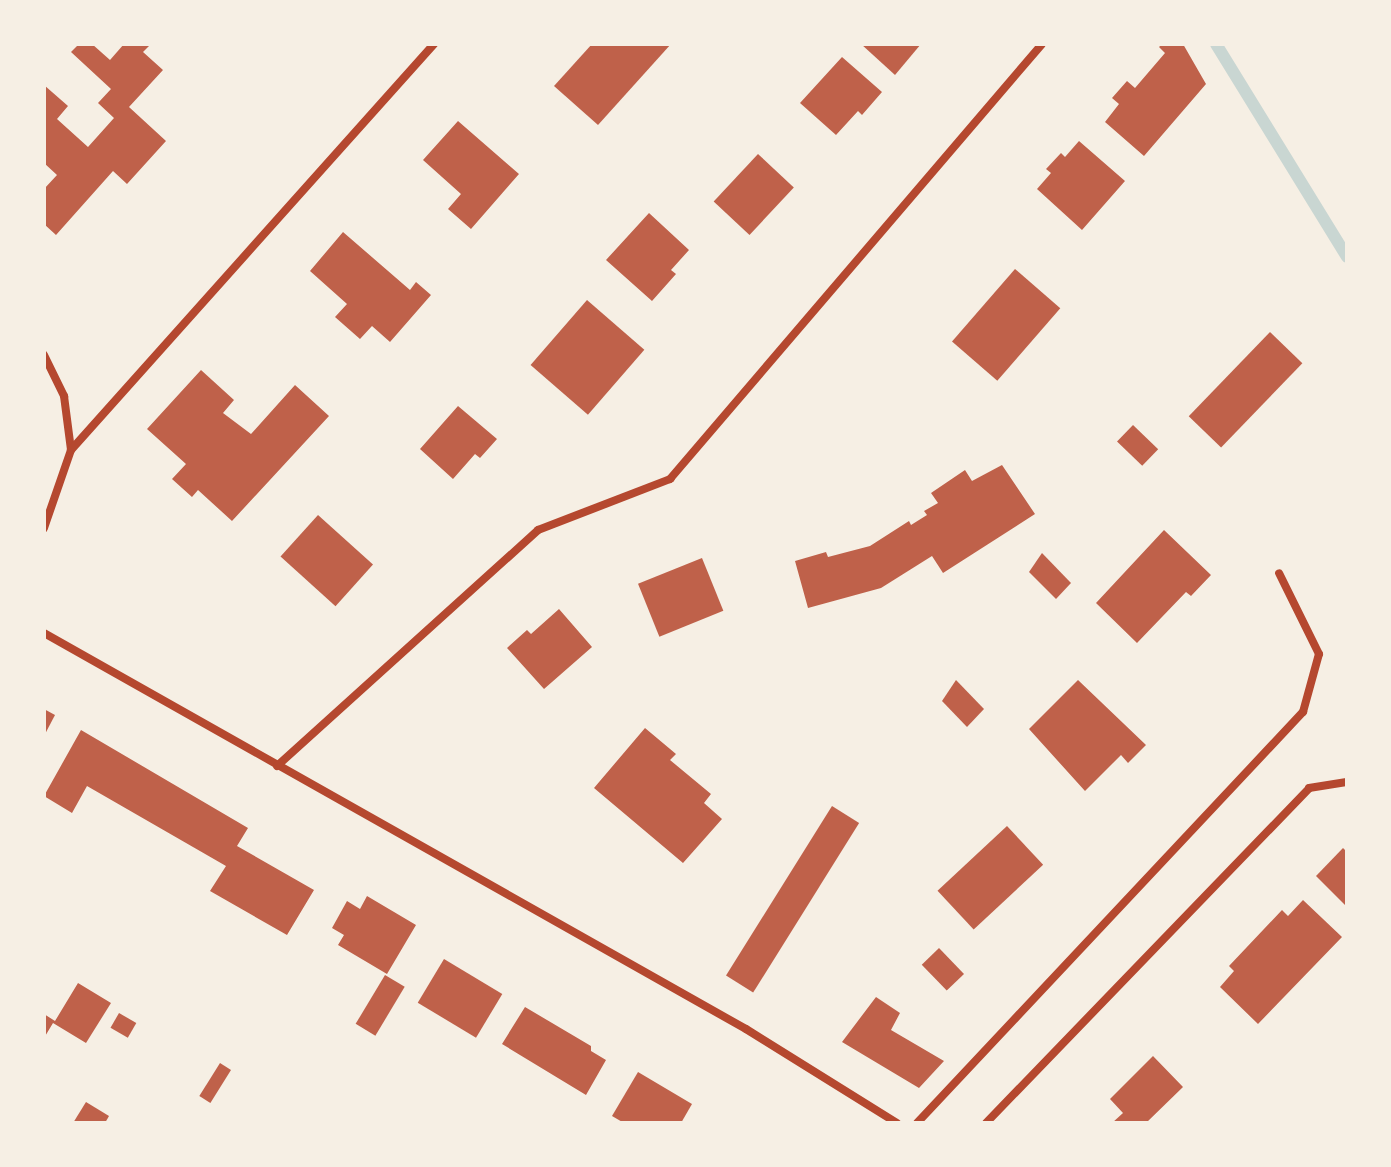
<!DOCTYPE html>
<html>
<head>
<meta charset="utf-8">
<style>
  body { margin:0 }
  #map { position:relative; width:1391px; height:1167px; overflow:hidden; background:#f6efe4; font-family:Roboto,sans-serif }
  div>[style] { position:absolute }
  .stream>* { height:12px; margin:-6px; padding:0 6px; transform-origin:6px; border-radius:6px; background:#c9d6d2 }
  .building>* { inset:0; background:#bf614a; transform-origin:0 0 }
  .minor>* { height:8px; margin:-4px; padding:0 4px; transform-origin:4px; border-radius:4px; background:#b5482f }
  span { translate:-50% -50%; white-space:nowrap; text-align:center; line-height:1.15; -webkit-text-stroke:7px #f6efe4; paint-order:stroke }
  .frame { position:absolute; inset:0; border:46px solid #f6efe4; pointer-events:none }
</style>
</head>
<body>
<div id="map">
  <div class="stream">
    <i style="left:1216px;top:44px;width:250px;rotate:58.4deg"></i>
  </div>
  <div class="building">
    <i style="clip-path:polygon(79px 44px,92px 44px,110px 60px,124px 44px,151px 44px,143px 52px,163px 70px,129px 107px,166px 141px,127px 184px,113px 171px,56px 235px,44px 224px,44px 189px,57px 175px,44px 163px,44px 85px,68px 106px,57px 119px,88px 147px,114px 118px,98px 103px,111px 89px,71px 52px)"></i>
    <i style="clip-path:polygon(592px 44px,671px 44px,598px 125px,554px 86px)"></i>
    <i style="clip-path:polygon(861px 44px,921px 44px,895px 75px)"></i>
    <i style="clip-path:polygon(1162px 44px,1183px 44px,1206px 84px,1144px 156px,1105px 122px,1119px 104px,1112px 98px,1127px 81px,1135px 88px,1165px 53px,1159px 47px)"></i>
    <i style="clip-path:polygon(842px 57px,882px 92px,862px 115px,858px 111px,836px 135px,800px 103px)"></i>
    <i style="clip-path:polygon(458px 121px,519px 174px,471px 229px,448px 209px,461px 194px,423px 160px)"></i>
    <i style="clip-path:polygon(1079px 141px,1125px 181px,1082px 230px,1037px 189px,1051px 173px,1046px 169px,1061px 153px,1065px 157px)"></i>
    <i style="left:758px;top:154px;width:49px;height:65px;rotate:43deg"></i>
    <i style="clip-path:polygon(649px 213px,689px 250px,671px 270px,676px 274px,652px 301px,606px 260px)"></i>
    <i style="clip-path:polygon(343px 232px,410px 290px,416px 282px,431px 295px,390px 342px,372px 326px,360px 339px,335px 317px,347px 304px,310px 271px)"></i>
    <i style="left:1015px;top:269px;width:60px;height:96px;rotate:41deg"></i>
    <i style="left:587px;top:300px;width:76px;height:86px;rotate:41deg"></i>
    <i style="left:1270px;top:332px;width:45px;height:117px;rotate:44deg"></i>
    <i style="clip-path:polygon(201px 370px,234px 400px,223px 413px,251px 434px,295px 385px,329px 416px,232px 521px,198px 490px,192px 497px,172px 479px,186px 464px,147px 429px)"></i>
    <i style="clip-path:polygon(458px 406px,497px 439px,480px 458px,475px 454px,453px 479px,420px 449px)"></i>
    <i style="left:1133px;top:425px;width:35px;height:23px;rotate:44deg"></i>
    <i style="clip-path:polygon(1002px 465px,1035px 514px,943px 573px,932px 556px,881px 588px,808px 608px,795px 561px,826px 552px,828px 557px,870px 546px,909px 521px,911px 525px,927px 515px,924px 511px,938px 503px,931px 493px,965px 470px,972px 481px)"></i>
    <i style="left:318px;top:515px;width:74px;height:56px;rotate:42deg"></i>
    <i style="clip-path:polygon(1164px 530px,1211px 575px,1191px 596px,1186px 592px,1137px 643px,1096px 603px)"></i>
    <i style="clip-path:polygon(1042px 553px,1071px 583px,1056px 599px,1029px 572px)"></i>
    <i style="left:702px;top:558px;width:57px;height:69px;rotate:68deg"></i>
    <i style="clip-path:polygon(559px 609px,592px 647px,544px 689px,507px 648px,527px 630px,531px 634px)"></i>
    <i style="clip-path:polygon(956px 680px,984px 709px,967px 727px,942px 701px)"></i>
    <i style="clip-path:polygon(1078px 680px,1146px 745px,1128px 763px,1121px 755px,1085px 791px,1029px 729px)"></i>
    <i style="clip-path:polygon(44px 709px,55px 715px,44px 736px)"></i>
    <i style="clip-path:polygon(645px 728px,676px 754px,670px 760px,711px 794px,704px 803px,722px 819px,683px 863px,594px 788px)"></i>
    <i style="clip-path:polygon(81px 730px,248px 828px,237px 846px,314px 890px,287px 935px,210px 891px,226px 866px,87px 786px,72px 813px,44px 796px)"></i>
    <i style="left:832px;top:806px;width:32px;height:200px;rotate:32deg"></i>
    <i style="left:1007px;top:826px;width:53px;height:95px;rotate:47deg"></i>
    <i style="clip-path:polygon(1343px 848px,1347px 852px,1347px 907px,1316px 876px)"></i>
    <i style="clip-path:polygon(367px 896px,416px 925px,387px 974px,338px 945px,344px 935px,332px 928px,347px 901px,360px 909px)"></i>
    <i style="clip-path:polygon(1303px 900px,1342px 937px,1258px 1024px,1220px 987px,1234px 971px,1229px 966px,1282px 910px,1288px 916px)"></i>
    <i style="left:939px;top:948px;width:36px;height:24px;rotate:46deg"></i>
    <i style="left:444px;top:959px;width:68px;height:51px;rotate:31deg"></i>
    <i style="left:385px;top:975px;width:23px;height:57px;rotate:31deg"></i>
    <i style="clip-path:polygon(78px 983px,111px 1003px,86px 1043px,53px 1023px,44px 1038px,44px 1014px,55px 1021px)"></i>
    <i style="clip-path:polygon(876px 997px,900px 1013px,891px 1030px,944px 1061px,919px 1088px,842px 1042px)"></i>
    <i style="clip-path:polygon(525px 1007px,591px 1046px,591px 1051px,606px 1060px,586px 1095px,502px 1044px)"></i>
    <i style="left:119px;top:1013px;width:20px;height:17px;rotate:30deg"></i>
    <i style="clip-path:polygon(1153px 1056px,1183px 1087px,1146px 1123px,1112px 1123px,1123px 1113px,1110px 1099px)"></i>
    <i style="left:220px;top:1063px;width:13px;height:39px;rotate:32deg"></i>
    <i style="clip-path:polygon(638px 1072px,692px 1104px,681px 1123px,624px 1123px,612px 1116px)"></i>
    <i style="clip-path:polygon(86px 1102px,109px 1116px,105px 1123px,73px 1123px)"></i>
  </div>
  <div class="minor">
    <i style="left:44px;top:355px;width:46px;rotate:64deg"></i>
    <i style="left:64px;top:396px;width:54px;rotate:82.6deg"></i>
    <i style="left:71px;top:450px;width:83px;rotate:109.1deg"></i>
    <i style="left:71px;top:450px;width:545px;rotate:-48.2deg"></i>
    <i style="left:44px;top:633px;width:806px;rotate:29.43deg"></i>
    <i style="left:746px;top:1029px;width:178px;rotate:31.9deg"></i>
    <i style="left:277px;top:766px;width:352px;rotate:-42.1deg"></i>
    <i style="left:538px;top:530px;width:142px;rotate:-21.1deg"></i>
    <i style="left:670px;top:479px;width:572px;rotate:-49.46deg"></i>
    <i style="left:917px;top:1123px;width:564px;rotate:-46.8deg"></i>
    <i style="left:1303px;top:712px;width:60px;rotate:-74.6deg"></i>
    <i style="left:1319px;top:654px;width:90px;rotate:-116.3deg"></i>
    <i style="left:986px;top:1123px;width:465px;rotate:-46deg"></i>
    <i style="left:1309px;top:788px;width:38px;rotate:-9deg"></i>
  </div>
  <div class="frame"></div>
</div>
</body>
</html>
